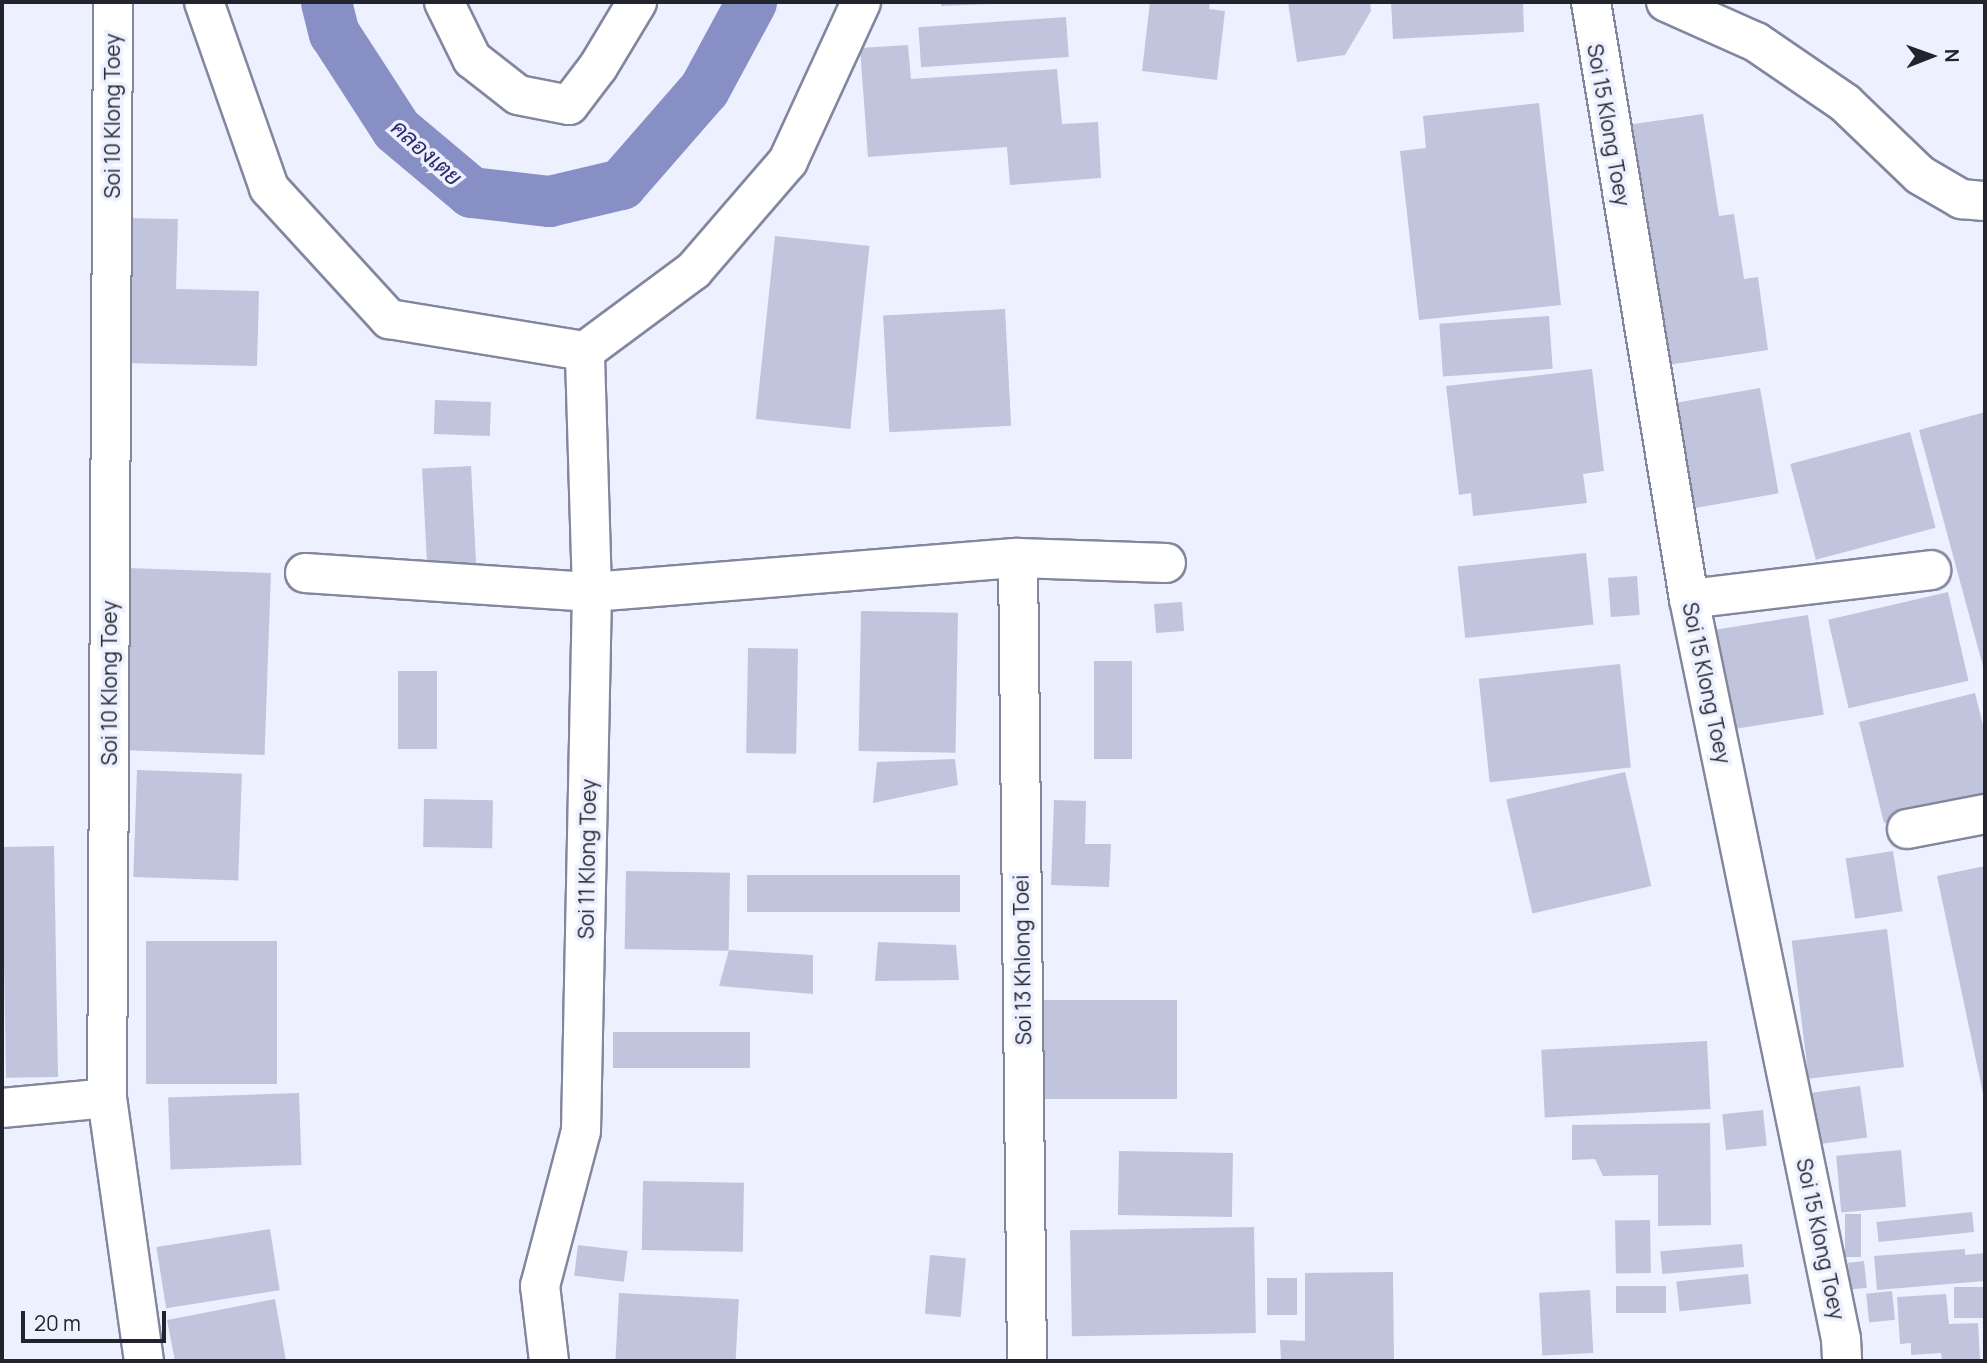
<!DOCTYPE html>
<html>
<head>
<meta charset="utf-8">
<style>
  body { margin:0 }
  #map { position:relative; width:1987px; height:1363px; overflow:hidden; background:#edf0ff; font-family:Manrope,Sarabun,sans-serif }
  div>[style] { position:absolute }
  .canal>* { height:51px; margin:-25.5px; padding:0 25.5px; transform-origin:25.5px; border-radius:25.5px; background:#878fc5 }
  .building>* { inset:0; background:#c0c5dd; transform-origin:0 0 }
  .roads { filter:drop-shadow(2px 0 #83879e) drop-shadow(-2px 0 #83879e) drop-shadow(0 2px #83879e) drop-shadow(0 -2px #83879e) }
  .minor>* { height:38px; margin:-19px; padding:0 19px; transform-origin:19px; border-radius:19px; background:#fff }
  span { translate:-50% -50%; white-space:nowrap; text-align:center; line-height:1.15; -webkit-text-stroke:7px #edf0ff; paint-order:stroke }
  .street-label { font-size:21px; color:#22242d }
  .water-label { font-size:23px; color:#2a2c6d; font-style:italic }
  .frame { position:absolute; inset:0; border:4px solid #22242d; pointer-events:none }
  .north { position:absolute; left:1896px; top:21px; width:70px; height:70px; -webkit-text-stroke:5px #edf0ff; paint-order:stroke; rotate:89deg; font-size:19px; font-weight:700; line-height:28px; text-align:center; color:#22242d }
  .north::after { content:''; display:block; margin:auto; width:24px; height:32px; background:#22242d; clip-path:polygon(50% 0,100% 100%,50% 72%,0 100%) }
  .scale { position:absolute; left:21px; top:1311px; width:145px; height:32px; box-sizing:border-box; border:4px solid #22242d; border-top:0; padding-left:9px; font-size:21px; line-height:24px; white-space:nowrap; color:#22242d; -webkit-text-stroke:5px #edf0ff; paint-order:stroke }
</style>
</head>
<body>
<div id="map">
  <div class="canal">
    <i style="left:326px;top:2px;width:32px;rotate:76deg"></i>
    <i style="left:334px;top:33px;width:114px;rotate:57.1deg"></i>
    <i style="left:396px;top:129px;width:98px;rotate:40deg"></i>
    <i style="left:471px;top:192px;width:79px;rotate:6.6deg"></i>
    <i style="left:549px;top:201px;width:74px;rotate:-13.3deg"></i>
    <i style="left:621px;top:184px;width:126px;rotate:-48.9deg"></i>
    <i style="left:704px;top:89px;width:99px;rotate:-61.6deg"></i>
  </div>
  <div class="building">
    <i style="clip-path:polygon(941px 2px,990px 2px,990px 4px,941px 6px)"></i>
    <i style="clip-path:polygon(1150px 2px,1210px 2px,1209px 9px,1225px 11px,1217px 80px,1142px 71px)"></i>
    <i style="clip-path:polygon(1288px 2px,1370px 2px,1371px 11px,1345px 55px,1297px 62px)"></i>
    <i style="clip-path:polygon(1391px 2px,1523px 2px,1524px 32px,1393px 39px)"></i>
    <i style="left:1066px;top:17px;width:40px;height:148px;rotate:86deg"></i>
    <i style="clip-path:polygon(908px 45px,911px 79px,1057px 69px,1062px 124px,1098px 122px,1101px 178px,1010px 185px,1007px 147px,868px 157px,860px 48px)"></i>
    <i style="clip-path:polygon(1539px 103px,1561px 305px,1419px 320px,1400px 151px,1426px 148px,1423px 116px)"></i>
    <i style="clip-path:polygon(1703px 114px,1719px 216px,1734px 214px,1744px 279px,1758px 277px,1768px 350px,1641px 369px,1606px 128px)"></i>
    <i style="clip-path:polygon(123px 218px,178px 219px,176px 289px,259px 291px,257px 366px,119px 363px)"></i>
    <i style="left:775px;top:236px;width:95px;height:184px;rotate:6deg"></i>
    <i style="left:1005px;top:309px;width:117px;height:122px;rotate:87deg"></i>
    <i style="left:1549px;top:316px;width:53px;height:110px;rotate:86deg"></i>
    <i style="clip-path:polygon(1592px 369px,1604px 471px,1583px 474px,1587px 503px,1473px 516px,1471px 493px,1459px 495px,1446px 386px)"></i>
    <i style="left:1760px;top:388px;width:107px;height:107px;rotate:80deg"></i>
    <i style="left:435px;top:400px;width:56px;height:34px;rotate:2deg"></i>
    <i style="clip-path:polygon(1985px 412px,1985px 670px,1984px 670px,1919px 430px)"></i>
    <i style="left:1910px;top:432px;width:99px;height:124px;rotate:75deg"></i>
    <i style="left:471px;top:466px;width:106px;height:49px;rotate:87deg"></i>
    <i style="left:1586px;top:553px;width:72px;height:129px;rotate:84deg"></i>
    <i style="left:126px;top:568px;width:145px;height:182px;rotate:2deg"></i>
    <i style="left:1637px;top:576px;width:39px;height:29px;rotate:86deg"></i>
    <i style="left:1948px;top:592px;width:91px;height:123px;rotate:77deg"></i>
    <i style="left:1182px;top:602px;width:29px;height:28px;rotate:86deg"></i>
    <i style="left:861px;top:611px;width:97px;height:140px;rotate:1deg"></i>
    <i style="left:1808px;top:615px;width:101px;height:115px;rotate:81deg"></i>
    <i style="left:748px;top:648px;width:50px;height:105px;rotate:1deg"></i>
    <i style="left:1094px;top:661px;width:38px;height:98px"></i>
    <i style="left:1620px;top:664px;width:104px;height:142px;rotate:84deg"></i>
    <i style="left:398px;top:671px;width:39px;height:78px"></i>
    <i style="clip-path:polygon(1975px 693px,1985px 733px,1985px 798px,1884px 823px,1859px 722px)"></i>
    <i style="clip-path:polygon(955px 759px,958px 785px,873px 803px,877px 762px)"></i>
    <i style="left:137px;top:770px;width:105px;height:107px;rotate:2deg"></i>
    <i style="left:1625px;top:772px;width:117px;height:122px;rotate:77deg"></i>
    <i style="left:424px;top:799px;width:69px;height:48px;rotate:1deg"></i>
    <i style="clip-path:polygon(1054px 800px,1086px 801px,1085px 844px,1111px 844px,1109px 887px,1051px 885px)"></i>
    <i style="left:54px;top:846px;width:231px;height:52px;rotate:89deg"></i>
    <i style="left:1893px;top:851px;width:61px;height:48px;rotate:81deg"></i>
    <i style="clip-path:polygon(1985px 866px,1985px 1098px,1984px 1098px,1937px 876px)"></i>
    <i style="left:626px;top:871px;width:104px;height:78px;rotate:1deg"></i>
    <i style="left:747px;top:875px;width:213px;height:37px"></i>
    <i style="left:1887px;top:929px;width:139px;height:96px;rotate:83deg"></i>
    <i style="left:146px;top:941px;width:131px;height:143px"></i>
    <i style="clip-path:polygon(878px 942px,956px 945px,959px 980px,875px 981px)"></i>
    <i style="clip-path:polygon(729px 950px,813px 955px,813px 994px,719px 986px)"></i>
    <i style="left:1029px;top:1000px;width:148px;height:99px"></i>
    <i style="left:613px;top:1032px;width:137px;height:36px"></i>
    <i style="left:1707px;top:1041px;width:68px;height:166px;rotate:87deg"></i>
    <i style="left:1860px;top:1086px;width:52px;height:49px;rotate:82deg"></i>
    <i style="left:299px;top:1093px;width:72px;height:131px;rotate:88deg"></i>
    <i style="left:1763px;top:1110px;width:36px;height:41px;rotate:84deg"></i>
    <i style="clip-path:polygon(1710px 1123px,1711px 1225px,1658px 1226px,1658px 1175px,1603px 1176px,1595px 1159px,1572px 1160px,1572px 1125px)"></i>
    <i style="left:1901px;top:1150px;width:57px;height:65px;rotate:85deg"></i>
    <i style="left:1119px;top:1151px;width:114px;height:64px;rotate:1deg"></i>
    <i style="left:643px;top:1181px;width:101px;height:69px;rotate:1deg"></i>
    <i style="left:1972px;top:1212px;width:20px;height:96px;rotate:84deg"></i>
    <i style="left:1845px;top:1214px;width:16px;height:43px"></i>
    <i style="left:1650px;top:1220px;width:53px;height:35px;rotate:89deg"></i>
    <i style="left:1254px;top:1227px;width:106px;height:184px;rotate:89deg"></i>
    <i style="left:270px;top:1229px;width:62px;height:115px;rotate:81deg"></i>
    <i style="left:1742px;top:1244px;width:23px;height:82px;rotate:85deg"></i>
    <i style="left:578px;top:1245px;width:50px;height:31px;rotate:7deg"></i>
    <i style="clip-path:polygon(1965px 1249px,1965px 1255px,1985px 1253px,1985px 1281px,1877px 1290px,1874px 1256px)"></i>
    <i style="left:930px;top:1255px;width:36px;height:59px;rotate:5deg"></i>
    <i style="left:1864px;top:1261px;width:27px;height:16px;rotate:84deg"></i>
    <i style="clip-path:polygon(1393px 1272px,1394px 1361px,1281px 1361px,1280px 1340px,1305px 1341px,1305px 1273px)"></i>
    <i style="left:1748px;top:1274px;width:30px;height:72px;rotate:84deg"></i>
    <i style="left:1297px;top:1278px;width:37px;height:30px;rotate:90deg"></i>
    <i style="left:1666px;top:1286px;width:27px;height:50px;rotate:90deg"></i>
    <i style="left:1985px;top:1287px;width:31px;height:31px;rotate:90deg"></i>
    <i style="left:1590px;top:1290px;width:63px;height:51px;rotate:87deg"></i>
    <i style="left:1892px;top:1291px;width:29px;height:26px;rotate:84deg"></i>
    <i style="left:619px;top:1293px;width:120px;height:68px;rotate:3deg"></i>
    <i style="clip-path:polygon(1946px 1294px,1949px 1324px,1978px 1323px,1980px 1359px,1942px 1360px,1941px 1353px,1911px 1355px,1911px 1343px,1900px 1344px,1897px 1297px)"></i>
    <i style="clip-path:polygon(275px 1299px,286px 1361px,175px 1361px,167px 1320px)"></i>
  </div>
  <div class="roads">
    <div class="minor">
      <i style="left:113px;top:2px;width:1096px;rotate:90.31deg"></i>
      <i style="left:107px;top:1098px;width:266px;rotate:82deg"></i>
      <i style="left:204px;top:2px;width:197px;rotate:70.7deg"></i>
      <i style="left:269px;top:188px;width:178px;rotate:47.5deg"></i>
      <i style="left:389px;top:319px;width:199px;rotate:9.3deg"></i>
      <i style="left:585px;top:351px;width:136px;rotate:-36.6deg"></i>
      <i style="left:694px;top:270px;width:144px;rotate:-49.2deg"></i>
      <i style="left:788px;top:161px;width:175px;rotate:-65.3deg"></i>
      <i style="left:444px;top:2px;width:64px;rotate:63.8deg"></i>
      <i style="left:472px;top:59px;width:58px;rotate:38deg"></i>
      <i style="left:518px;top:95px;width:52px;rotate:11.1deg"></i>
      <i style="left:569px;top:105px;width:48px;rotate:-52.7deg"></i>
      <i style="left:598px;top:67px;width:76px;rotate:-59deg"></i>
      <i style="left:1591px;top:2px;width:605px;rotate:80.68deg"></i>
      <i style="left:1689px;top:599px;width:755px;rotate:78.39deg"></i>
      <i style="left:1841px;top:1339px;width:22px;rotate:87deg"></i>
      <i style="left:1666px;top:2px;width:98px;rotate:24deg"></i>
      <i style="left:1756px;top:42px;width:108px;rotate:34.4deg"></i>
      <i style="left:1845px;top:103px;width:104px;rotate:43.8deg"></i>
      <i style="left:1920px;top:175px;width:48px;rotate:30.3deg"></i>
      <i style="left:1961px;top:199px;width:24px;rotate:5deg"></i>
      <i style="left:1018px;top:558px;width:803px;rotate:89.36deg"></i>
      <i style="left:305px;top:573px;width:288px;rotate:3.8deg"></i>
      <i style="left:592px;top:592px;width:427px;rotate:-4.6deg"></i>
      <i style="left:1018px;top:558px;width:148px;rotate:1.9deg"></i>
      <i style="left:1689px;top:599px;width:244px;rotate:-6.8deg"></i>
      <i style="left:1907px;top:829px;width:79px;rotate:-10.9deg"></i>
      <i style="left:2px;top:1108px;width:105px;rotate:-5.4deg"></i>
      <i style="left:549px;top:1361px;width:76px;rotate:-96.8deg"></i>
      <i style="left:540px;top:1286px;width:160px;rotate:-75.2deg"></i>
      <i style="left:581px;top:1131px;width:539px;rotate:-88.83deg"></i>
      <i style="left:592px;top:592px;width:241px;rotate:-91.7deg"></i>
    </div>
  </div>
  <div class="street-label">
    <span style="left:112px;top:116px;rotate:-90deg">Soi 10 Klong Toey</span>
    <span style="left:1609px;top:125px;rotate:80deg">Soi 15 Klong Toey</span>
    <span style="left:109px;top:683px;rotate:-90deg">Soi 10 Klong Toey</span>
    <span style="left:1707px;top:683px;rotate:78deg">Soi 15 Klong Toey</span>
    <span style="left:587px;top:859px;rotate:-89deg">Soi 11 Klong Toey</span>
    <span style="left:1022px;top:960px;rotate:-91deg">Soi 13 Khlong Toei</span>
    <span style="left:1821px;top:1239px;rotate:78deg">Soi 15 Klong Toey</span>
  </div>
  <div class="water-label">
    <span style="left:427px;top:152px;rotate:42deg">คลองเตย</span>
  </div>
  <div class="frame"></div>
  <div class="north">N</div>
  <div class="scale">20 m</div>
</div>
</body>
</html>
